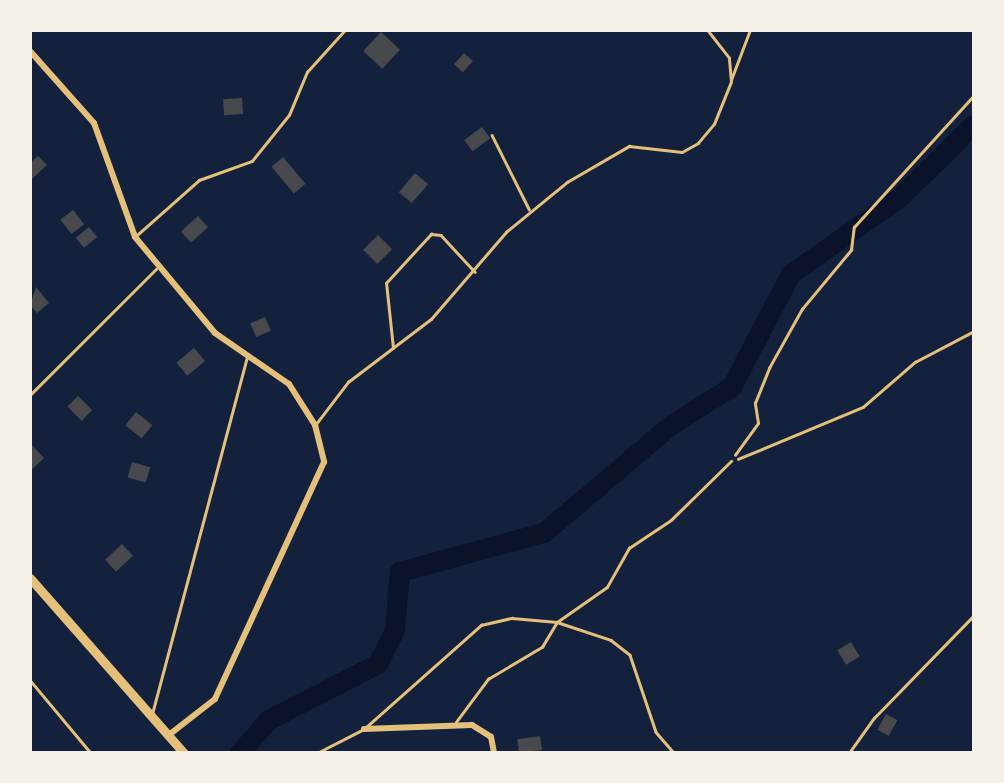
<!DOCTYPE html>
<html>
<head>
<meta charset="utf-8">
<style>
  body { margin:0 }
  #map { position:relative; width:1004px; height:783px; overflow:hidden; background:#14213d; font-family:"PT Serif",serif }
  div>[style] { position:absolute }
  .river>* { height:20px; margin:-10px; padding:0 10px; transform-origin:10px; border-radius:10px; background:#0b132b }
  .building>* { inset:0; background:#48494c; transform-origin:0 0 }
  .path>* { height:2.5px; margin:-1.25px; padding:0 1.25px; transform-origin:1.25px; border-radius:1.25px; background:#e5c07b }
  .service>* { height:2.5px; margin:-1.25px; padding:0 1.25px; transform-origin:1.25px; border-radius:1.25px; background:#e5c07b }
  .minor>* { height:6px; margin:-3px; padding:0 3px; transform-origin:3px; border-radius:3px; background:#e5c07b }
  .secondary>* { height:9px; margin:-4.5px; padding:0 4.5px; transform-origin:4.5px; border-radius:4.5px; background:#e5c07b }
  span { translate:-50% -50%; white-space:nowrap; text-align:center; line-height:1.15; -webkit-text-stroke:8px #f6f1e7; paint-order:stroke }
  .frame { position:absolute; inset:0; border:32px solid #f6f1e7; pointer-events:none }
</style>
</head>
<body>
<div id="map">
  <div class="river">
    <i style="left:240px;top:753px;width:44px;rotate:-48.7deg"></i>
    <i style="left:269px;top:720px;width:123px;rotate:-27.2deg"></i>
    <i style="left:378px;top:664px;width:38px;rotate:-63deg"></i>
    <i style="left:395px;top:630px;width:58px;rotate:-85.1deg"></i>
    <i style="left:400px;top:572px;width:149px;rotate:-15.2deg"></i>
    <i style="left:544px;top:533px;width:167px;rotate:-40.2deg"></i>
    <i style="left:672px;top:425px;width:71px;rotate:-32.3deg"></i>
    <i style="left:732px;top:387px;width:127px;rotate:-62.4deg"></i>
    <i style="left:791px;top:274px;width:133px;rotate:-34.9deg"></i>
    <i style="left:900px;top:198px;width:104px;rotate:-44.6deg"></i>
  </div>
  <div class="building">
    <i style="left:381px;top:32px;width:26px;height:26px;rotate:43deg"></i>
    <i style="left:464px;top:53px;width:12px;height:15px;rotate:42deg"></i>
    <i style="left:242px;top:98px;width:16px;height:19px;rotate:86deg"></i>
    <i style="left:482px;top:127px;width:14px;height:22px;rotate:54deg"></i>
    <i style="clip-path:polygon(38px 156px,47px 165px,32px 179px,30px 163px)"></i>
    <i style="left:283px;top:157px;width:35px;height:15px;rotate:50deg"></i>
    <i style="left:415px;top:173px;width:17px;height:25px;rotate:40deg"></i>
    <i style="left:73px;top:210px;width:18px;height:16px;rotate:52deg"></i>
    <i style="left:198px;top:216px;width:15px;height:23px;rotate:48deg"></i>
    <i style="left:89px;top:227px;width:13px;height:17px;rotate:51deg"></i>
    <i style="left:378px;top:235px;width:20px;height:21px;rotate:45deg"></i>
    <i style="clip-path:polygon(36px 287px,49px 303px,37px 313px,30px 305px)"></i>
    <i style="left:265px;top:317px;width:15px;height:16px;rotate:67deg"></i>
    <i style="left:194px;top:348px;width:17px;height:23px;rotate:50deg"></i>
    <i style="left:78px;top:396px;width:20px;height:15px;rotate:45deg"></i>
    <i style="left:136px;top:412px;width:21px;height:17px;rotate:39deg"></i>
    <i style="clip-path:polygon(30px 443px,44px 458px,30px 471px)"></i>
    <i style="left:132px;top:462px;width:19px;height:16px;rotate:16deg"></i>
    <i style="left:122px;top:544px;width:16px;height:23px;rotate:47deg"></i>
    <i style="left:851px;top:642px;width:17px;height:16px;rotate:59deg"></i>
    <i style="left:886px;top:714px;width:13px;height:18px;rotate:29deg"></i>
    <i style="left:540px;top:736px;width:14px;height:23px;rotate:82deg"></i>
  </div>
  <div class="path">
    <i style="left:735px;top:455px;width:39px;rotate:-54deg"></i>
    <i style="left:758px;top:423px;width:20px;rotate:-99deg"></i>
    <i style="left:755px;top:403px;width:38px;rotate:-68deg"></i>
    <i style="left:769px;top:368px;width:68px;rotate:-60.8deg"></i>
    <i style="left:802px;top:309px;width:77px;rotate:-50.3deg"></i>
    <i style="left:851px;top:250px;width:23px;rotate:-83deg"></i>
    <i style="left:854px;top:227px;width:178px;rotate:-47.7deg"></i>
    <i style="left:738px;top:459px;width:135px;rotate:-22.6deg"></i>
    <i style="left:863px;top:407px;width:69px;rotate:-40.9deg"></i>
    <i style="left:915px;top:362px;width:67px;rotate:-27.7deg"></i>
  </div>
  <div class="service">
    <i style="left:731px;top:80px;width:53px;rotate:-69.2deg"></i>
    <i style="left:492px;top:135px;width:83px;rotate:63.4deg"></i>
    <i style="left:136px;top:236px;width:84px;rotate:-41.6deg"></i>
    <i style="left:199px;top:180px;width:56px;rotate:-19.7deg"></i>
    <i style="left:252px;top:161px;width:59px;rotate:-51.2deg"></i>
    <i style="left:289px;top:115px;width:47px;rotate:-67.3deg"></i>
    <i style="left:307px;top:72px;width:57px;rotate:-47.9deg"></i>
    <i style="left:393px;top:348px;width:65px;rotate:-96.1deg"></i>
    <i style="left:386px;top:283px;width:67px;rotate:-47.4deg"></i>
    <i style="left:431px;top:234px;width:10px;rotate:6deg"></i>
    <i style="left:441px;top:235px;width:50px;rotate:47.4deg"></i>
    <i style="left:30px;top:395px;width:178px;rotate:-45deg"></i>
    <i style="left:316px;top:424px;width:53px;rotate:-52.7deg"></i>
    <i style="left:348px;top:382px;width:104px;rotate:-37.2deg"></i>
    <i style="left:431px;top:319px;width:115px;rotate:-49.2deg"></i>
    <i style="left:506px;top:232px;width:79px;rotate:-39.3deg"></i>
    <i style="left:567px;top:182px;width:72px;rotate:-30.1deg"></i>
    <i style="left:629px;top:146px;width:53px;rotate:6.5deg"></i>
    <i style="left:682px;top:152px;width:18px;rotate:-29deg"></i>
    <i style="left:698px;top:143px;width:25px;rotate:-50deg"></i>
    <i style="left:714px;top:124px;width:45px;rotate:-68deg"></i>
    <i style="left:731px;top:82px;width:24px;rotate:-95deg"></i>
    <i style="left:729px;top:58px;width:36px;rotate:-128deg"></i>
    <i style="left:30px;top:680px;width:95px;rotate:50.1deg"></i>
    <i style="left:152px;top:714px;width:369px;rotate:-75.1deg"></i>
    <i style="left:456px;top:722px;width:54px;rotate:-53.3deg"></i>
    <i style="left:488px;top:679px;width:63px;rotate:-30.7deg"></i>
    <i style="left:542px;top:647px;width:29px;rotate:-59deg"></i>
    <i style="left:557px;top:622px;width:57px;rotate:18.4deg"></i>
    <i style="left:611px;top:640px;width:24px;rotate:38deg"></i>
    <i style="left:630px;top:655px;width:81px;rotate:71.3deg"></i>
    <i style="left:656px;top:732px;width:28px;rotate:49deg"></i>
    <i style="left:317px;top:753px;width:53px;rotate:-27.1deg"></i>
    <i style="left:364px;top:729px;width:157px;rotate:-41.6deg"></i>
    <i style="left:481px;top:625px;width:32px;rotate:-13deg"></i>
    <i style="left:512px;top:618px;width:45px;rotate:5.1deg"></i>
    <i style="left:557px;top:622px;width:61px;rotate:-35deg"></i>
    <i style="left:607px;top:587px;width:45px;rotate:-60.6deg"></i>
    <i style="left:629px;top:548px;width:50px;rotate:-33.7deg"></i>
    <i style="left:671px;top:520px;width:84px;rotate:-44.5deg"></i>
    <i style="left:849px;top:753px;width:43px;rotate:-54.5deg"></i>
    <i style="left:874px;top:718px;width:144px;rotate:-45.8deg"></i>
  </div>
  <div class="minor">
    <i style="left:30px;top:51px;width:96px;rotate:48.4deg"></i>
    <i style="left:94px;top:123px;width:121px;rotate:70.2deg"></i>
    <i style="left:135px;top:237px;width:125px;rotate:50.2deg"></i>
    <i style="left:215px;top:333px;width:90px;rotate:34.6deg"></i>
    <i style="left:289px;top:384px;width:49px;rotate:57.6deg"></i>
    <i style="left:315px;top:425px;width:38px;rotate:76deg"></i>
    <i style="left:324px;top:462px;width:261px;rotate:114.7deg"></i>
    <i style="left:215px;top:699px;width:58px;rotate:142deg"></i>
    <i style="left:364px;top:729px;width:108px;rotate:-2.1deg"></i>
    <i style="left:472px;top:725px;width:22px;rotate:32deg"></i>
    <i style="left:491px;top:737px;width:16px;rotate:79deg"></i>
  </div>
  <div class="secondary">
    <i style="left:30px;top:578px;width:233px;rotate:48.7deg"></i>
  </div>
  <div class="frame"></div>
</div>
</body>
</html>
